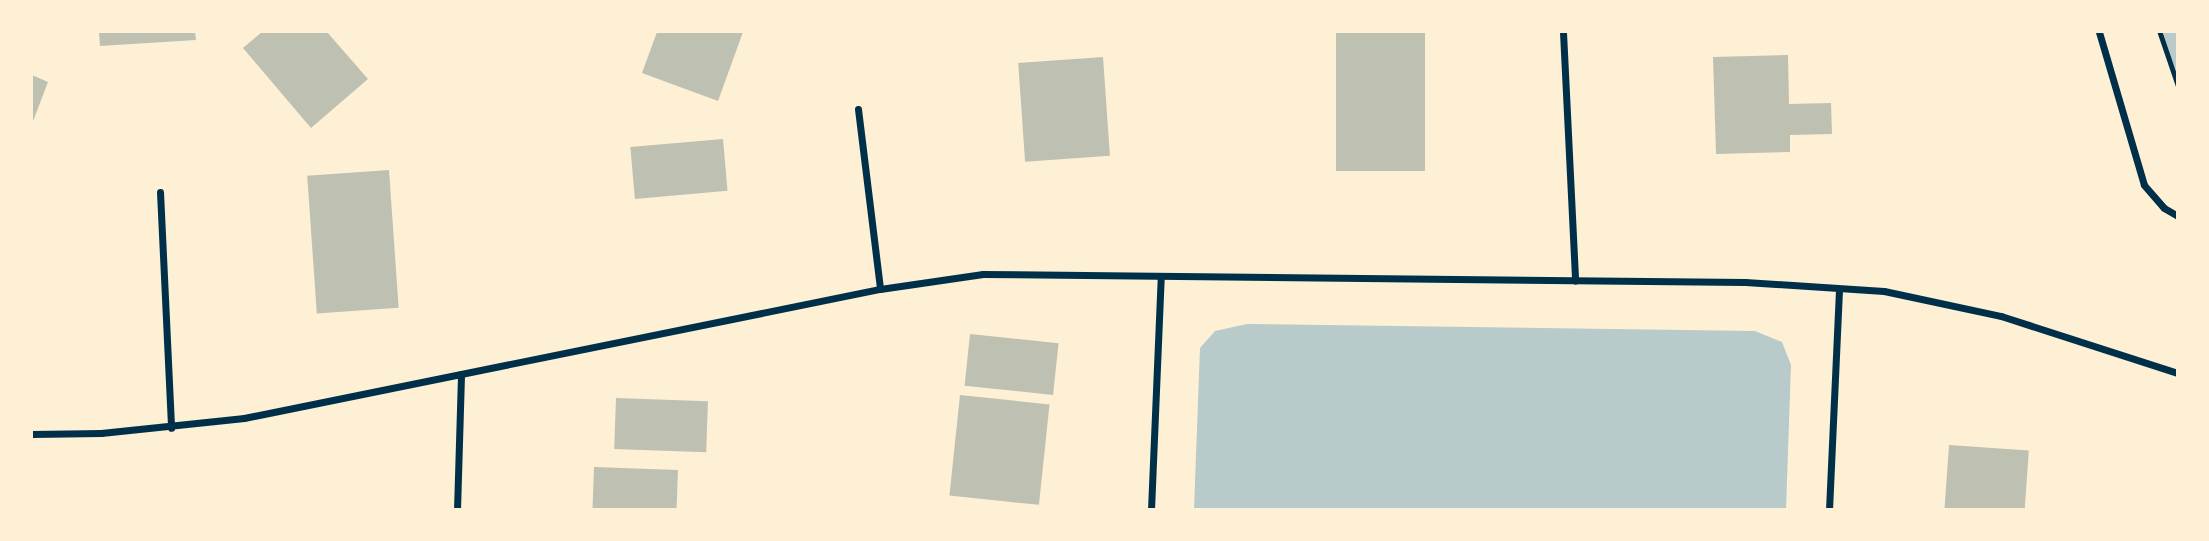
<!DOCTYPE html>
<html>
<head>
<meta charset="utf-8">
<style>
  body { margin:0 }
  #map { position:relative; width:2209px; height:541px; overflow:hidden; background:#fdf0d5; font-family:"Work Sans",sans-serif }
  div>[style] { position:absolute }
  .green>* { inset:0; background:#b9caca }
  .building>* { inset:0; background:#bec0b2; transform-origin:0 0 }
  .path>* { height:4.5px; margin:-2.25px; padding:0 2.25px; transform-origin:2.25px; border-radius:2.25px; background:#003049 }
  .minor>* { height:7px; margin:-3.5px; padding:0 3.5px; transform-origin:3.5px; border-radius:3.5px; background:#003049 }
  span { translate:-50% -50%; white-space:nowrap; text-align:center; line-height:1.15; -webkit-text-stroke:5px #fdf0d5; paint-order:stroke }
  .frame { position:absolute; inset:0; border:33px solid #fdf0d5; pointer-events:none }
</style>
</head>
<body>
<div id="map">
  <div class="green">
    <i style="clip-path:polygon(2163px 32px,2177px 32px,2177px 72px,2171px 58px)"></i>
    <i style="clip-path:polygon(1247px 324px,1755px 331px,1782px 342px,1791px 365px,1786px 509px,1194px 509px,1200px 348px,1215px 331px)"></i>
  </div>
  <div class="building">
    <i style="clip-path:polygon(99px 32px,195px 32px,196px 40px,100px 46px)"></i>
    <i style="clip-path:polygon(262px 32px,327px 32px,368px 79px,311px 128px,243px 48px)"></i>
    <i style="clip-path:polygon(657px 32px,743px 32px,718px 101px,642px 73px)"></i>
    <i style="left:1336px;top:32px;width:89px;height:139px"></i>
    <i style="clip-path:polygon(1788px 55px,1789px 104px,1831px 103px,1832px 134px,1790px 135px,1790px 152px,1716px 154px,1713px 57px)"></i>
    <i style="left:1103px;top:57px;width:99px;height:85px;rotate:86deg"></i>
    <i style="clip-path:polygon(32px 75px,48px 82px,32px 124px)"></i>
    <i style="left:723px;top:139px;width:52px;height:93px;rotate:85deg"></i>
    <i style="left:389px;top:170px;width:138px;height:82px;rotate:86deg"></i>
    <i style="left:970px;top:334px;width:89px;height:52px;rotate:6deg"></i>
    <i style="left:960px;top:395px;width:90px;height:101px;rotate:6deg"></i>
    <i style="left:616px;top:398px;width:92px;height:51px;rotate:2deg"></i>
    <i style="left:1949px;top:445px;width:80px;height:65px;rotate:4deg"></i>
    <i style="left:594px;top:467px;width:84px;height:43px;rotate:2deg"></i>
  </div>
  <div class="path">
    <i style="left:2160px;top:32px;width:56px;rotate:71.2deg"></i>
  </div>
  <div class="minor">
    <i style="left:1563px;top:32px;width:249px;rotate:87.2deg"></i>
    <i style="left:2099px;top:32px;width:159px;rotate:73.6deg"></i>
    <i style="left:2144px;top:185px;width:30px;rotate:49deg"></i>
    <i style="left:2164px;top:208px;width:16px;rotate:30deg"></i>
    <i style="left:858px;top:109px;width:181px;rotate:83deg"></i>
    <i style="left:160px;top:192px;width:236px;rotate:87.3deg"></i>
    <i style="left:32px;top:434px;width:69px;rotate:-0.8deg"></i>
    <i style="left:101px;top:433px;width:144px;rotate:-6deg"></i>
    <i style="left:244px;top:418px;width:649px;rotate:-11.47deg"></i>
    <i style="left:880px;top:289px;width:104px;rotate:-8.3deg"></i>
    <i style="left:983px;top:274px;width:762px;rotate:0.6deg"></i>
    <i style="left:1745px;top:282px;width:139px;rotate:3.7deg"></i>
    <i style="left:1884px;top:291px;width:120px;rotate:12.1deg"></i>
    <i style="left:2001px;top:316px;width:186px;rotate:17.9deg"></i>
    <i style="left:457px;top:510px;width:136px;rotate:-88.3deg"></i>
    <i style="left:1151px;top:510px;width:234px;rotate:-87.6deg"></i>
    <i style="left:1829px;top:510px;width:221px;rotate:-87.4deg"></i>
  </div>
  <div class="frame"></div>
</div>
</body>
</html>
